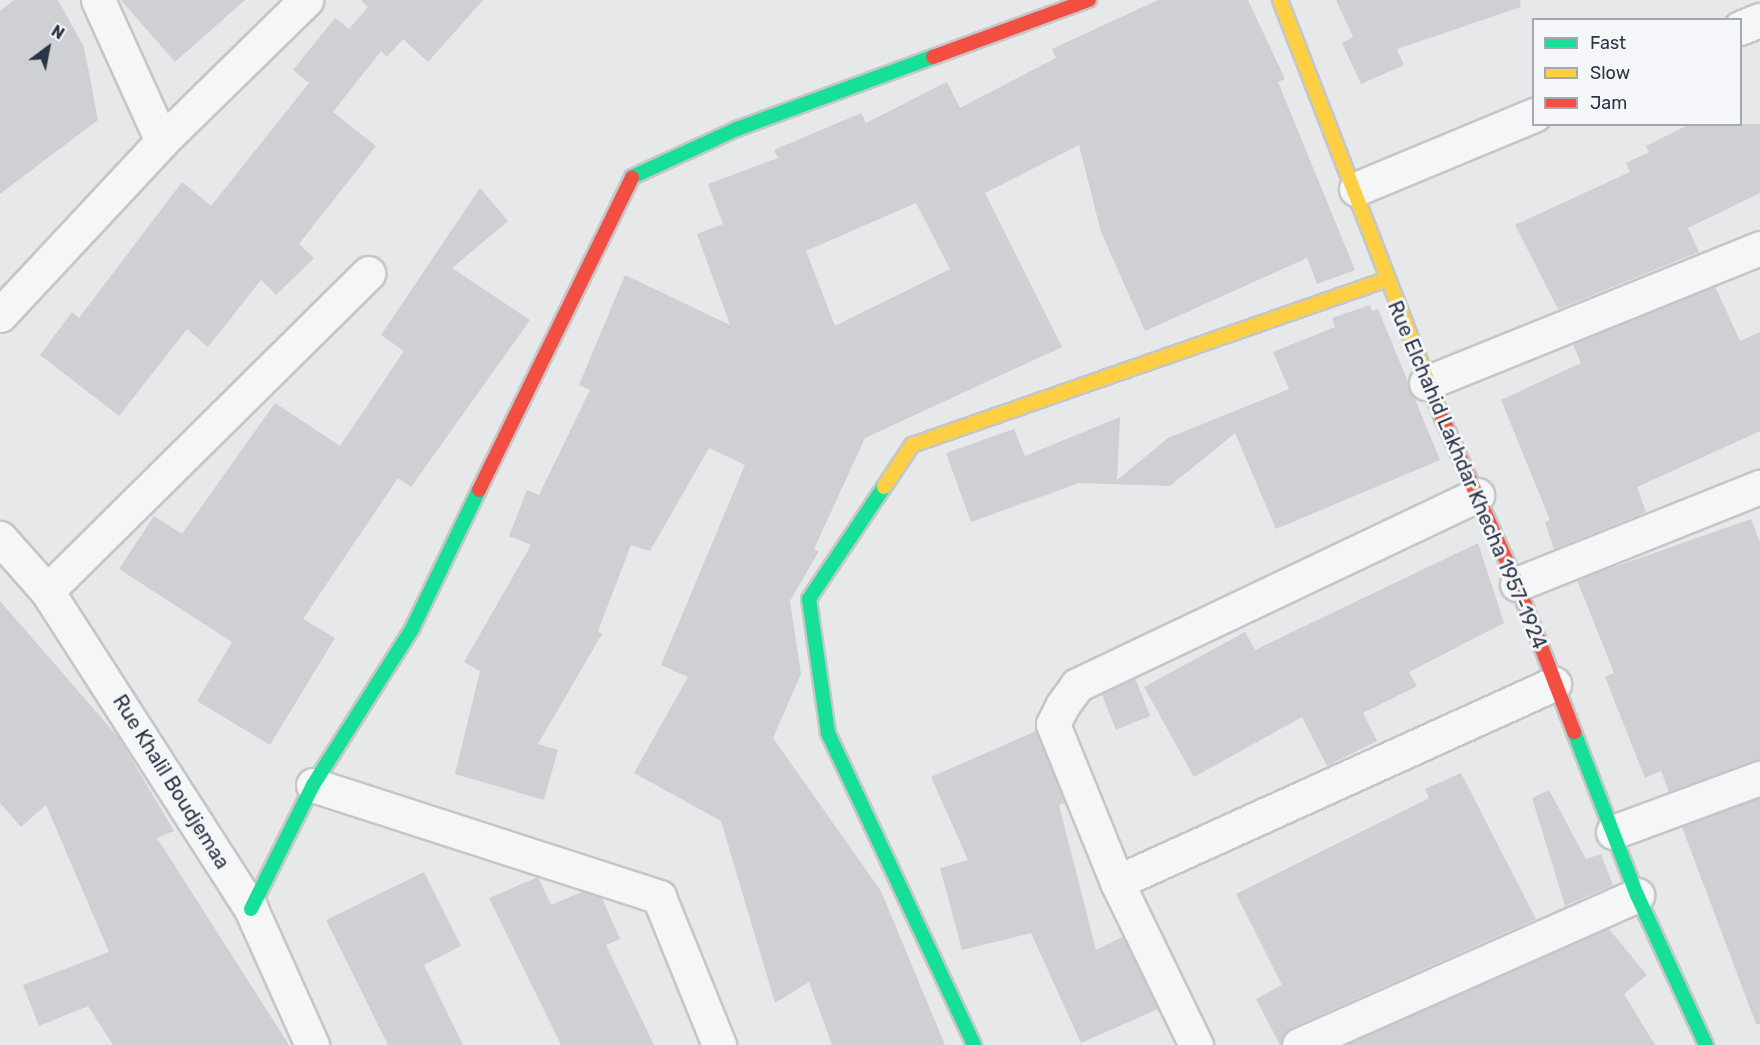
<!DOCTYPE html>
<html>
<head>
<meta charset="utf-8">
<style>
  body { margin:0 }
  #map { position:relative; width:1760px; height:1045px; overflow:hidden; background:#e6e8ea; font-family:Rubik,sans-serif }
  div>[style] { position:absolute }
  .building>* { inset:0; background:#ced0d3; transform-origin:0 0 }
  .roads { filter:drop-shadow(2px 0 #c4c6c8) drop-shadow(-2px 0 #c4c6c8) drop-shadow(0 2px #c4c6c8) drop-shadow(0 -2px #c4c6c8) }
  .street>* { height:33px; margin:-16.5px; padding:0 16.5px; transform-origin:16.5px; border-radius:16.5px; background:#f5f6f7 }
  .fast>* { height:14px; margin:-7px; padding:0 7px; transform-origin:7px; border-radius:7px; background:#16e098 }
  .slow>* { height:14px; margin:-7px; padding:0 7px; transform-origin:7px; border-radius:7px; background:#ffcf43 }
  .jam>* { height:14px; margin:-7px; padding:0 7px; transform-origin:7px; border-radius:7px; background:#f24e42 }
  span { translate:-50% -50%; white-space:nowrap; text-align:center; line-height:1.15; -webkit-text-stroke:6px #f4f6f9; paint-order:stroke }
  .street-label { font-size:20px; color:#2b3445 }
  .legend { position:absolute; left:1532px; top:18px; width:210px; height:108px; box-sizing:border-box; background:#f4f6f9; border:2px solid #a4a8b1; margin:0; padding:8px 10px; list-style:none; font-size:18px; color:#2b3445 }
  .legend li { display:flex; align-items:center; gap:12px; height:30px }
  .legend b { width:30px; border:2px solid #a4a8b1 }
  .north { position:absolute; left:18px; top:18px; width:60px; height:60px; -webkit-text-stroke:4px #f4f6f9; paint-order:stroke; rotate:32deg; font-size:16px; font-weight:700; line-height:24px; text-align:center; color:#2b3445 }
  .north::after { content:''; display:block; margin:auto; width:21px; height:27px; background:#2b3445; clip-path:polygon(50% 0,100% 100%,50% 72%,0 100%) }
</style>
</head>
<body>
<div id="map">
  <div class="building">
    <i style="clip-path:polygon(14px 0,58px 0,84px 47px,98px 120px,0 194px,0 11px)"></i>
    <i style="clip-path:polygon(121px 0,245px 0,175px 62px)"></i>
    <i style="clip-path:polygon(361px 0,483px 0,428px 62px,403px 39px,387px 57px,381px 51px,333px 112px,376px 146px,299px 244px,314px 258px,276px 295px,261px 280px,208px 347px,187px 329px,119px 416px,40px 355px,72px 312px,79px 318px,182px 182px,211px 206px,309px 83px,293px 70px,335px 18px,349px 29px,368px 7px)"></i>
    <i style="clip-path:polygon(evenodd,1158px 0,1248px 0,1285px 79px,1278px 82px,1355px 270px,1317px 284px,1307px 258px,1145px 331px,1101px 232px,1079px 145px,985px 193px,1062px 347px,865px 438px,814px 549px,819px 551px,790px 601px,801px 674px,773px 738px,881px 891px,945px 1045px,832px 1045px,809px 982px,775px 1003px,721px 821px,634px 773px,688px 677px,661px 665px,745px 465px,709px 448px,650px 551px,631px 545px,598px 631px,602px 634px,538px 744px,558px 750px,544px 800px,455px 774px,480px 671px,464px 662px,531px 545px,509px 536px,527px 490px,539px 495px,590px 390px,579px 385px,625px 275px,730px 325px,697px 234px,723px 224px,708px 184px,778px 158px,774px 150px,861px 113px,866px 123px,947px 82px,960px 108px,1056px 58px,1052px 49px,1158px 0,916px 203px,950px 269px,835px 326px,806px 251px,916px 203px)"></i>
    <i style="clip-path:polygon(1336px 0,1520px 0,1521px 7px,1397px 49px,1404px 65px,1361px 84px,1342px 43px,1353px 37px)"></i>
    <i style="clip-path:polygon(1690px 124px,1760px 124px,1760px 193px,1688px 228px,1699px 252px,1558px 309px,1515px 225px,1630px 172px,1626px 163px,1649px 152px,1646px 146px)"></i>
    <i style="clip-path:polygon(480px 188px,508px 221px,452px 268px,530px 320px,411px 487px,398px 478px,303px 619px,335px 638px,270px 745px,197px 701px,232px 642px,119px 569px,154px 516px,182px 534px,275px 403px,340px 446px,404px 351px,381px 335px)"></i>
    <i style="clip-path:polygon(1715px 286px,1740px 341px,1760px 332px,1760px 431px,1637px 487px,1646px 512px,1554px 549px,1545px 522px,1550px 520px,1501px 400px,1581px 363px,1573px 344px)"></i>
    <i style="clip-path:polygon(1370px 305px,1372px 311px,1378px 309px,1440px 460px,1276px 529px,1235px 433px,1170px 486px,1079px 483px,971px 522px,946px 453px,1014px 429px,1025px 456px,1120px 417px,1117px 480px,1168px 438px,1289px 389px,1273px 352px,1335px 327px,1332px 318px)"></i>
    <i style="clip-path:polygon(1751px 519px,1760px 542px,1760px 760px,1669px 792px,1661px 771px,1645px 778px,1605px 677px,1614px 673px,1577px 580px)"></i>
    <i style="clip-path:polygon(1478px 543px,1504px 623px,1409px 672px,1417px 686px,1363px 713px,1377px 741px,1327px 766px,1302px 717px,1194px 777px,1144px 687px,1245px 632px,1255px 650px)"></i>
    <i style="clip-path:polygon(0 601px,119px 738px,174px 831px,157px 838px,289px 1045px,113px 1045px,88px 1006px,39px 1026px,23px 985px,109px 952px,46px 805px,21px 827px,0 803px)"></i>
    <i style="left:1135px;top:678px;width:41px;height:37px;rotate:68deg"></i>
    <i style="clip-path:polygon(1036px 731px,1065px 803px,1059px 805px,1096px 950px,1123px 937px,1158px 1009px,1081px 1043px,1031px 933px,962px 950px,940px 868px,968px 860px,931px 777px)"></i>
    <i style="clip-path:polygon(1461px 773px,1536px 919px,1291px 1028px,1280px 1045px,1256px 999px,1282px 985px,1236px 894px,1429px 798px,1425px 789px)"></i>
    <i style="clip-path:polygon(1549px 790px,1586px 859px,1601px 854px,1613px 885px,1565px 906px,1532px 798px)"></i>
    <i style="clip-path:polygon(1760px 798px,1760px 1024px,1756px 1024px,1682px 827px)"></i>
    <i style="clip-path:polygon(424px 872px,461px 946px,424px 965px,463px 1045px,388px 1045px,326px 920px)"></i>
    <i style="clip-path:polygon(538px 877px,551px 905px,582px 892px,602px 898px,620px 939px,606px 945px,654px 1045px,561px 1045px,489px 898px)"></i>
    <i style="clip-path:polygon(1608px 928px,1647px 975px,1624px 994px,1655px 1045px,1345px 1045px)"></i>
  </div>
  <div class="roads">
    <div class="street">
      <i style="left:98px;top:0;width:155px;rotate:65.6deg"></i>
      <i style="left:1740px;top:28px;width:22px;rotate:-22deg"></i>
      <i style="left:1356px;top:189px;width:193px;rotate:-22.6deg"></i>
      <i style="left:0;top:315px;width:238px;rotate:-47deg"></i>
      <i style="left:162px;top:141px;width:202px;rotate:-44.4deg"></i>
      <i style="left:1426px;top:383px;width:360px;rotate:-22deg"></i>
      <i style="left:0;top:538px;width:71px;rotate:48.4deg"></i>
      <i style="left:47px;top:591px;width:378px;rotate:57.3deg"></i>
      <i style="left:251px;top:909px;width:149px;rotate:65.8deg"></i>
      <i style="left:1517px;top:584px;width:262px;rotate:-21.8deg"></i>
      <i style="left:47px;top:591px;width:452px;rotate:-44.7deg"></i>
      <i style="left:313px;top:785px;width:364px;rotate:17.9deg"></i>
      <i style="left:659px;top:897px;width:160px;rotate:67.9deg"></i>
      <i style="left:1613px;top:832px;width:157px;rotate:-20.2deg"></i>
      <i style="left:1117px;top:882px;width:480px;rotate:-24.4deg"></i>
      <i style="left:1196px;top:1045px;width:181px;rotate:-115.9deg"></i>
      <i style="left:1117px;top:882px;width:170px;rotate:-112.1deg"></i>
      <i style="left:1053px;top:724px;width:20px;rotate:-63deg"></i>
      <i style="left:1062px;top:706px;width:26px;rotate:-54deg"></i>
      <i style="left:1077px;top:685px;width:443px;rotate:-25.4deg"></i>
      <i style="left:1299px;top:1045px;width:370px;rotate:-23.9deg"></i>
    </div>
    <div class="fast">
      <i style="left:632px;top:177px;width:115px;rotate:-24.6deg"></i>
      <i style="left:737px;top:129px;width:209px;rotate:-20.2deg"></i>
      <i style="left:884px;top:487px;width:135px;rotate:123.8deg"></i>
      <i style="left:809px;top:599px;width:135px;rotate:81.9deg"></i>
      <i style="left:828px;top:733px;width:344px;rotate:64.9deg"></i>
      <i style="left:1574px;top:732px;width:175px;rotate:68.9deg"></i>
      <i style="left:1637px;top:895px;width:165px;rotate:65.3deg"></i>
      <i style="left:251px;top:909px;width:139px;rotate:-63.4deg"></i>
      <i style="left:313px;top:785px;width:185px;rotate:-57.6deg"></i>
      <i style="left:412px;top:629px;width:154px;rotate:-64.3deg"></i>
    </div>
    <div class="slow">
      <i style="left:1280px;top:0;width:448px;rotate:68.8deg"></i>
      <i style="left:884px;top:487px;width:50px;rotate:-56.3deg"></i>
      <i style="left:912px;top:445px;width:501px;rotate:-19.23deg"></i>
    </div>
    <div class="jam">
      <i style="left:933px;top:57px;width:166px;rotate:-20.1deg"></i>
      <i style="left:1442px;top:418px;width:182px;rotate:65.7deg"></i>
      <i style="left:1517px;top:584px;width:159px;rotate:68.9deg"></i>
      <i style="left:479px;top:490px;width:348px;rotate:-63.9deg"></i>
    </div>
  </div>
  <div class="street-label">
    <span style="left:1467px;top:475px;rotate:67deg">Rue Elchahid Lakhdar Khecha 1957-1924</span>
    <span style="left:171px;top:782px;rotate:58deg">Rue Khalil Boudjemaa</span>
  </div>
  <ul class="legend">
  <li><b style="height:8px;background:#16e098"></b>Fast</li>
  <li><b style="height:8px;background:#ffcf43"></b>Slow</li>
  <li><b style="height:8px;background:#f24e42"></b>Jam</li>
  </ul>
  <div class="north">N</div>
</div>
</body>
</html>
